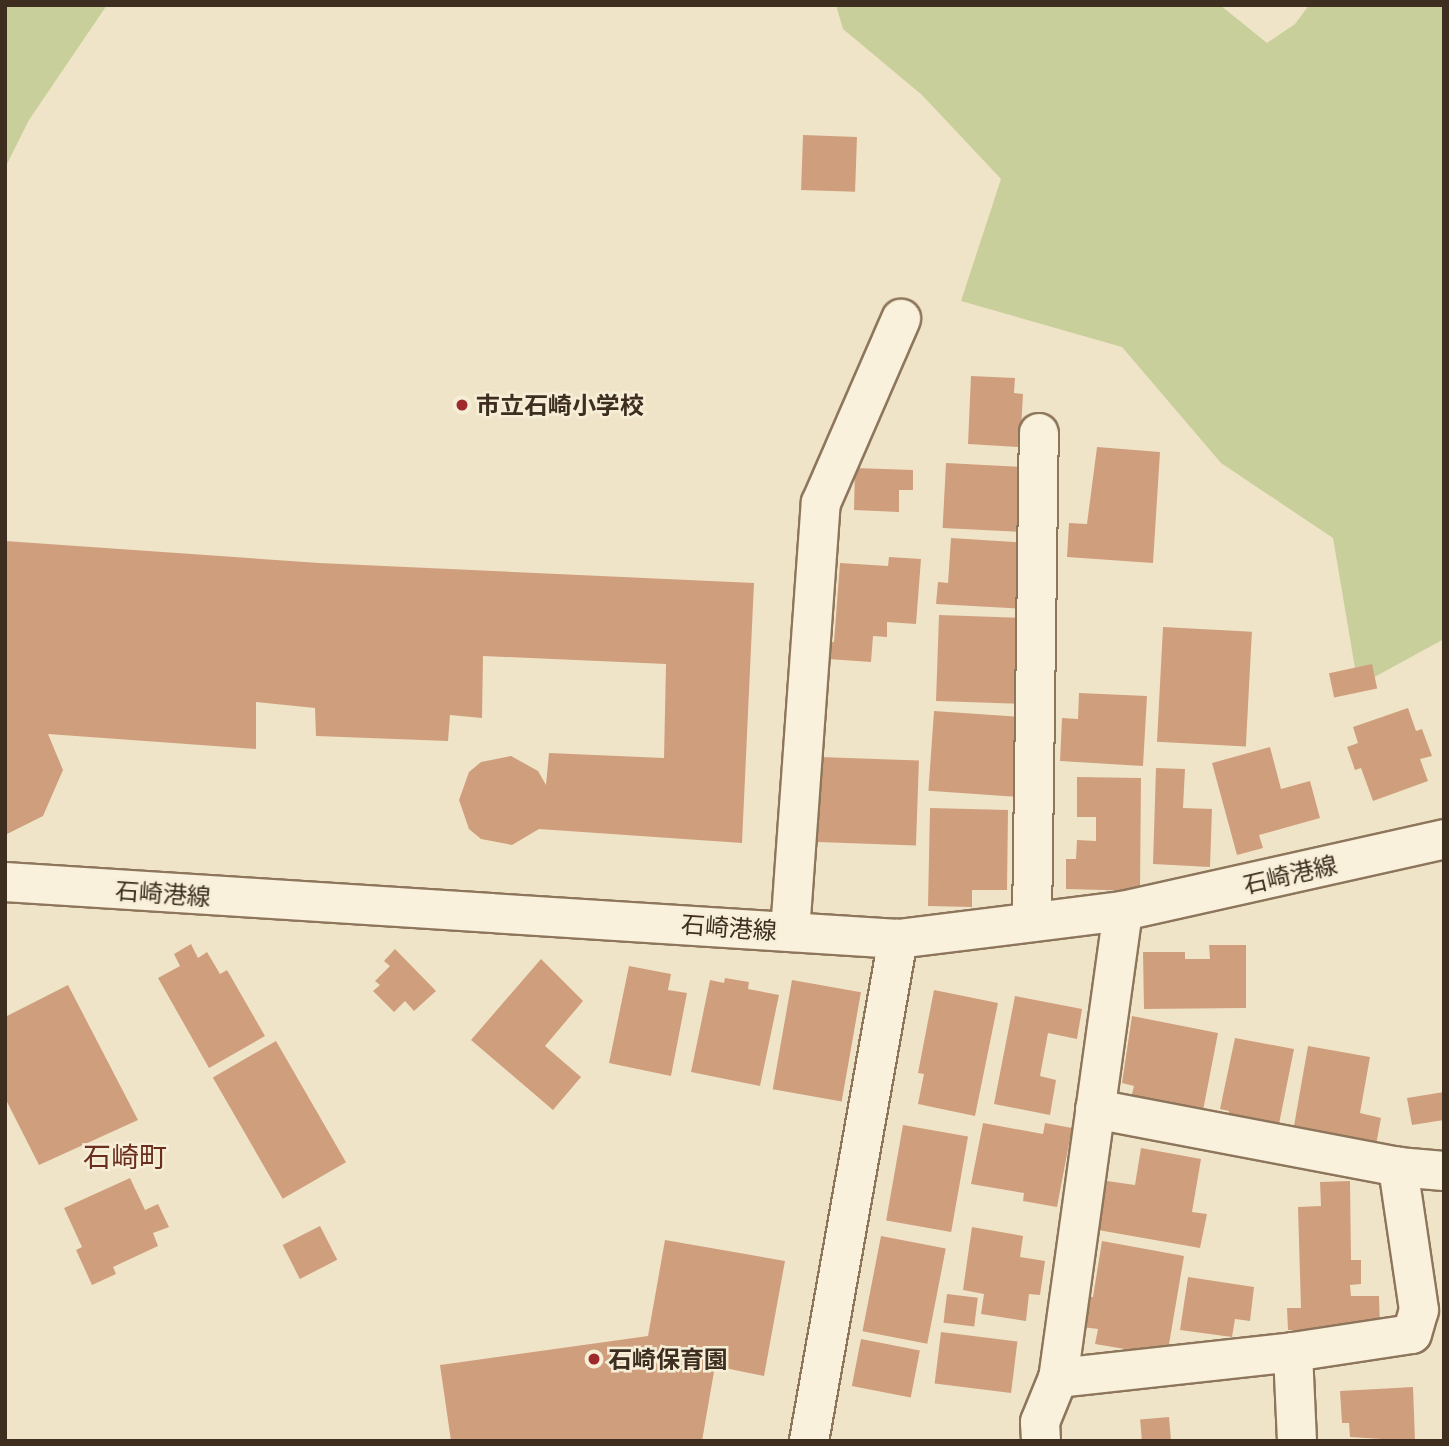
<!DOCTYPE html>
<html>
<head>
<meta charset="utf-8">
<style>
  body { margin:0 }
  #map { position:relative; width:1449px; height:1446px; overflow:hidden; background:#f0e4c8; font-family:"Noto Serif","Noto Sans JP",serif }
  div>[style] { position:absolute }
  .green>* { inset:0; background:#c9cf9b }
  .building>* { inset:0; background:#cf9f7d; transform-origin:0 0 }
  .roads { filter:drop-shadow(2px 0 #8d765c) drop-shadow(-2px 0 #8d765c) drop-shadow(0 2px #8d765c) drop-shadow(0 -2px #8d765c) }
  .street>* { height:38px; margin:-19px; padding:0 19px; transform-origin:19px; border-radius:19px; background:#faf1dc }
  .secondary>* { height:38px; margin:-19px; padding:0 19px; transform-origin:19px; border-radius:19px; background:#faf1dc }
  .dots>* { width:19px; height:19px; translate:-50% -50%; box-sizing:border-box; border:4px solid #f7eed8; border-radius:50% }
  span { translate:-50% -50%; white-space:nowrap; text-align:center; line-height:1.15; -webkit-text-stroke:5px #f7eed8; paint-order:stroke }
  .poi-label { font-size:24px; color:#3d2e20; font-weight:700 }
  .left { translate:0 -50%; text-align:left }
  .street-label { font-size:24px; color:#3d2e20 }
  .quarter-label { font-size:28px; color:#6b2e1e }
  .frame { position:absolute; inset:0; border:7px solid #3d2e20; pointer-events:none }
</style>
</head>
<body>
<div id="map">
  <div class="green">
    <i style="clip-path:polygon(5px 5px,107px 5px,29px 120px,5px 168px)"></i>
    <i style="clip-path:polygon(836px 5px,1220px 5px,1267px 43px,1295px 24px,1309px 5px,1444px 5px,1444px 639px,1358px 686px,1333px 538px,1221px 463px,1122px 347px,961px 301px,1001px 179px,922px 95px,843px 29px)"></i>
  </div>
  <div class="building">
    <i style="left:803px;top:135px;width:54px;height:55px;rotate:2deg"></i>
    <i style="clip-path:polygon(971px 376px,1015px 378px,1014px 393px,1023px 394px,1020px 447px,968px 444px)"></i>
    <i style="clip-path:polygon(1097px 447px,1160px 452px,1153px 563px,1067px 557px,1069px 523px,1087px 524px)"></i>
    <i style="left:946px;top:463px;width:81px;height:65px;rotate:3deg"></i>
    <i style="clip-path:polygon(855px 468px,913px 470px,913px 490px,899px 490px,899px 512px,854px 510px)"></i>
    <i style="clip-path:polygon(951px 538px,1028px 543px,1025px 609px,936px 604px,938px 582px,948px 583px)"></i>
    <i style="clip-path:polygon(5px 541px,319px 563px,754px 583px,742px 843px,539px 829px,512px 845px,481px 839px,469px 829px,459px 800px,469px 772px,481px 762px,511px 756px,538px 771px,546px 785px,549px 753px,664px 758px,666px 664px,483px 656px,482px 718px,450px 715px,448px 741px,316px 736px,315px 708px,256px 702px,256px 749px,48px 734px,63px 770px,43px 816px,5px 835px)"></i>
    <i style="clip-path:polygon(889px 557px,921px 559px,916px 624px,887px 622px,887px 637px,873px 636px,871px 662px,814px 658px,815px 640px,834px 642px,840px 563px,888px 566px)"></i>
    <i style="clip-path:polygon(939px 615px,1024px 618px,1016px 674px,1023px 675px,1022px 704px,936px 701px)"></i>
    <i style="left:1163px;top:627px;width:89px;height:115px;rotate:3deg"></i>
    <i style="left:1372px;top:664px;width:25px;height:44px;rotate:78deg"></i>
    <i style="clip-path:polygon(1079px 693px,1147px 696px,1143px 766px,1060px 761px,1062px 718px,1078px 719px)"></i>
    <i style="clip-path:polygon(1408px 708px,1416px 731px,1422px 729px,1432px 756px,1420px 759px,1428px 781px,1373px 801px,1361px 768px,1355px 770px,1347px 747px,1358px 743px,1353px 727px)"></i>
    <i style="left:934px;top:711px;width:87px;height:80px;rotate:4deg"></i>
    <i style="clip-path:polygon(1270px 747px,1281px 789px,1310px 781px,1320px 818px,1259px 835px,1263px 848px,1237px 855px,1212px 763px)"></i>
    <i style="left:820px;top:757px;width:99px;height:85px;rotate:2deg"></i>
    <i style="clip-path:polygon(1156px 768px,1185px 769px,1183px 808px,1212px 809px,1210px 867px,1153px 864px)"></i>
    <i style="clip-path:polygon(1077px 777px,1141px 778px,1140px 891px,1066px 889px,1066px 859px,1076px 859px,1077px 840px,1096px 841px,1096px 817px,1077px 817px)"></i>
    <i style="clip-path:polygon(930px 808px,1008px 810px,1007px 890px,972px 890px,972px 907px,928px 906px)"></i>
    <i style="clip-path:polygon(191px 944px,198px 958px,207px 952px,220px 974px,227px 970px,265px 1036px,209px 1068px,158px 978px,180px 966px,174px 954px)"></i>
    <i style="clip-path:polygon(1209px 945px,1246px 945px,1246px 1008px,1144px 1009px,1143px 952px,1185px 952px,1185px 959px,1210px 959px)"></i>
    <i style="clip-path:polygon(395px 949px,436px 991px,414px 1011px,405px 1001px,394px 1012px,373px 991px,380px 985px,375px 981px,390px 966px,384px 961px)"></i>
    <i style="clip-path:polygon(541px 959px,583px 1001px,545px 1046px,581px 1077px,553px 1110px,471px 1040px)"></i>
    <i style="clip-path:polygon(629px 966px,671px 974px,668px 990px,687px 993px,671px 1076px,609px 1063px)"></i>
    <i style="clip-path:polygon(725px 978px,749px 982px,748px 989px,779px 995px,760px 1086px,691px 1072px,710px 980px,724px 983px)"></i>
    <i style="left:792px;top:980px;width:70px;height:111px;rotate:10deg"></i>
    <i style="clip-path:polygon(68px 985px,138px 1120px,39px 1165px,5px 1098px,5px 1017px)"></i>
    <i style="clip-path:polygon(934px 990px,998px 1003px,975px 1116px,918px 1104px,924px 1074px,918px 1073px)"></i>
    <i style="clip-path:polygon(1015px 996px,1082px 1009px,1077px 1039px,1048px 1033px,1040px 1076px,1056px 1080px,1050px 1115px,994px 1104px)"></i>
    <i style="clip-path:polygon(1132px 1016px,1218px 1033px,1201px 1121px,1129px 1106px,1134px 1086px,1122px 1083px)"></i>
    <i style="clip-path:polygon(1235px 1038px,1294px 1049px,1277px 1134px,1227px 1124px,1229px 1111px,1220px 1109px)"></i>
    <i style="left:276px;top:1041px;width:140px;height:73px;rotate:60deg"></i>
    <i style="clip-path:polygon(1308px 1046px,1370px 1057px,1360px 1113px,1381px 1118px,1376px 1145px,1311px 1134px,1312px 1129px,1294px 1126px)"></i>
    <i style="clip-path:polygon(1444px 1092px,1444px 1120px,1412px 1125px,1407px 1098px)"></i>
    <i style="clip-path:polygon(983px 1123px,1043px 1134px,1045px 1123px,1072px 1128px,1057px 1207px,1023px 1201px,1024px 1193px,971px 1184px)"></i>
    <i style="left:903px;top:1125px;width:66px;height:97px;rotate:10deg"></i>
    <i style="clip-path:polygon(1141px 1148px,1201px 1159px,1192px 1212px,1207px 1214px,1200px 1248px,1098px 1230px,1107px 1181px,1135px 1185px)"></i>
    <i style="clip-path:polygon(130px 1178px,145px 1210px,158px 1204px,169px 1227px,153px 1233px,158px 1246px,113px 1267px,116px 1274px,92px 1285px,76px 1250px,82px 1247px,64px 1208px)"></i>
    <i style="clip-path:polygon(1350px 1181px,1351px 1260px,1361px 1260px,1361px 1284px,1350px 1285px,1351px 1296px,1379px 1296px,1380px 1328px,1314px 1329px,1314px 1337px,1296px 1337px,1296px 1330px,1288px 1330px,1287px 1308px,1301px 1308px,1298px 1207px,1321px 1206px,1320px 1182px)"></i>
    <i style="left:320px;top:1226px;width:38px;height:42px;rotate:63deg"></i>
    <i style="clip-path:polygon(972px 1227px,1023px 1236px,1020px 1257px,1045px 1261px,1040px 1295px,1029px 1294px,1026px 1321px,981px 1314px,984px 1294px,963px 1290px)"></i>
    <i style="left:881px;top:1236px;width:66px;height:97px;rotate:11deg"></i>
    <i style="clip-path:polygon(665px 1240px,785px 1261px,764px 1376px,715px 1366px,702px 1441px,451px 1441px,440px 1365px,648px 1336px)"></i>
    <i style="clip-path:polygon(1102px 1241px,1184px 1256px,1167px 1356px,1095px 1344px,1098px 1329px,1082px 1327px,1088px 1296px,1093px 1297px)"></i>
    <i style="clip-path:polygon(1188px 1277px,1254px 1287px,1250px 1321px,1235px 1319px,1232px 1337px,1180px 1330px)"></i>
    <i style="left:947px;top:1294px;width:31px;height:29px;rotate:7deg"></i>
    <i style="left:941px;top:1332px;width:77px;height:52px;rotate:7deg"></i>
    <i style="left:861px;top:1339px;width:60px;height:48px;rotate:11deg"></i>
    <i style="clip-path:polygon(1413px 1387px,1415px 1441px,1350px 1437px,1349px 1423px,1342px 1423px,1340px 1391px)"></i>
    <i style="left:1169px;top:1417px;width:24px;height:29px;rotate:85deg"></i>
  </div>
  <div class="roads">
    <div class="street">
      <i style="left:1123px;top:911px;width:472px;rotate:97.9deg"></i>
      <i style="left:1058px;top:1378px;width:236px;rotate:-6.3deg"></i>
      <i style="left:1032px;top:922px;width:489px;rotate:-89.2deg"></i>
      <i style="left:790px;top:932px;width:430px;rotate:-85.9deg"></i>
      <i style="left:821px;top:503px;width:201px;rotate:-66.5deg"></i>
      <i style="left:1095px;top:1109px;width:309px;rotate:10.8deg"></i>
      <i style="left:1398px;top:1167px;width:46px;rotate:5deg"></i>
      <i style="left:809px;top:1441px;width:510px;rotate:-79.95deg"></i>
      <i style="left:1041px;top:1441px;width:19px;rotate:-93deg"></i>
      <i style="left:1040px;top:1422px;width:48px;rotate:-67.8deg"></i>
      <i style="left:1297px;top:1441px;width:89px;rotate:-92.6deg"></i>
      <i style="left:1293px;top:1352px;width:120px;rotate:-8.6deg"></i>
      <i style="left:1412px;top:1334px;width:25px;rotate:-74deg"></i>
      <i style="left:1419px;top:1310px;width:145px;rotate:-98.4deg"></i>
    </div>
    <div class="secondary">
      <i style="left:5px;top:882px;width:895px;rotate:3.65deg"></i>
      <i style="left:898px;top:939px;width:227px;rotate:-7.1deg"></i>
      <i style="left:1123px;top:911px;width:329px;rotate:-12.6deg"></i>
    </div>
  </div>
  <div class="dots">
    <i style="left:462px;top:405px;background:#9e2a2b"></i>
    <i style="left:594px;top:1359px;background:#9e2a2b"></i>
  </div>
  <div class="poi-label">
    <span class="left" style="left:476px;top:405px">市立石崎小学校</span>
    <span class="left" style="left:608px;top:1359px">石崎保育園</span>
  </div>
  <div class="street-label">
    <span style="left:1290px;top:874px;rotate:-13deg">石崎港線</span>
    <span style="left:163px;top:893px;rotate:4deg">石崎港線</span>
    <span style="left:729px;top:927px;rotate:4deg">石崎港線</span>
  </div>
  <div class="quarter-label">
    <span style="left:125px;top:1156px">石崎町</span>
  </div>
  <div class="frame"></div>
</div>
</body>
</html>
